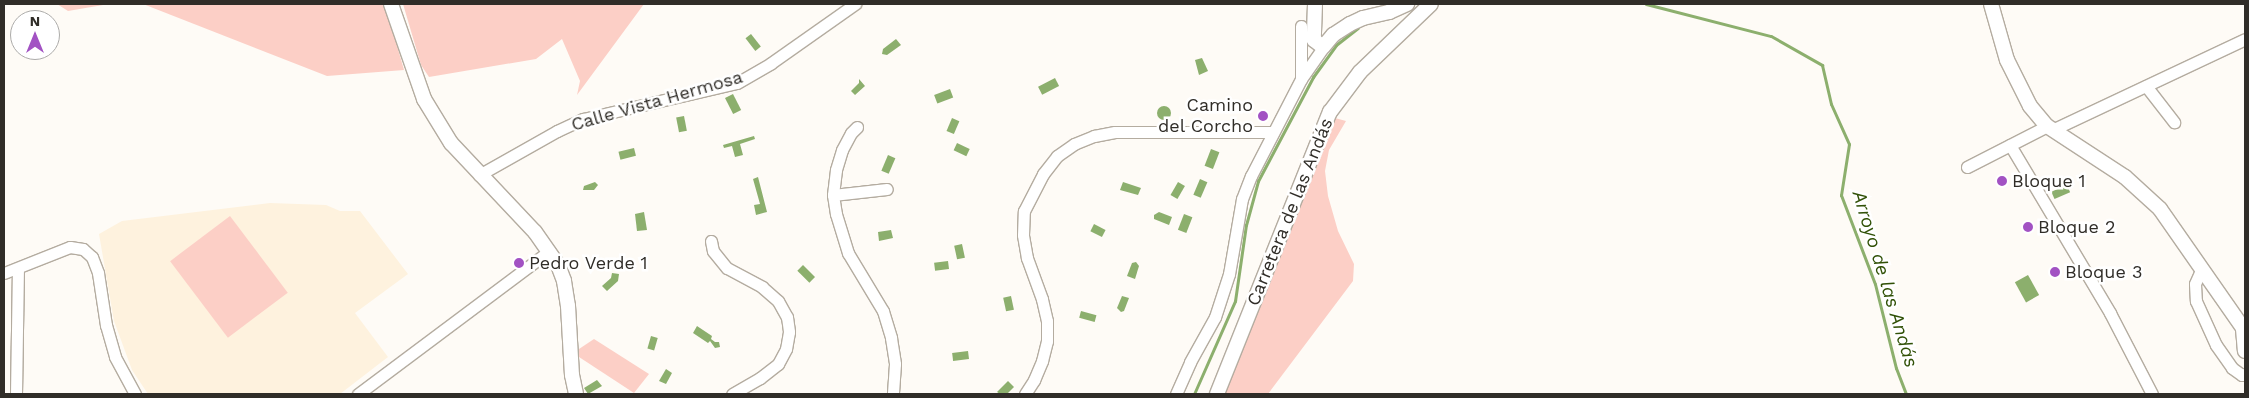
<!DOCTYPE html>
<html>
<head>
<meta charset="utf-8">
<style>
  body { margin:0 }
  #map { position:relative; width:2249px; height:398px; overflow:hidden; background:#fefbf6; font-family:"Work Sans",sans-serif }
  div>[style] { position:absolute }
  .built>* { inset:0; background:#fef2de }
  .green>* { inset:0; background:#fccfc6; transform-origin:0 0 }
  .water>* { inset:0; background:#8caf6d; transform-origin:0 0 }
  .round { border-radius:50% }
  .stream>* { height:3px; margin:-1.5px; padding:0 1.5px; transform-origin:1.5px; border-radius:1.5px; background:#8caf6d }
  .roads { filter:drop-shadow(1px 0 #b4aca0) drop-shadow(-1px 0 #b4aca0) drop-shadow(0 1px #b4aca0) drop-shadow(0 -1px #b4aca0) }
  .minor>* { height:11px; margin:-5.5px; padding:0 5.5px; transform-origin:5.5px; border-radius:5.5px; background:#fff }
  .tertiary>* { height:14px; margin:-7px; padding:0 7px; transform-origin:7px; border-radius:7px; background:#fff }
  .dots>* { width:14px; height:14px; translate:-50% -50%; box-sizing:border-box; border:2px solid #fff; border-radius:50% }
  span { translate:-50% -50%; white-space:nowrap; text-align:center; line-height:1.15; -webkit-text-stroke:5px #fff; paint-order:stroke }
  .street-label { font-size:18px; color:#302d28 }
  .poi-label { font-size:18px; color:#302d28 }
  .right { translate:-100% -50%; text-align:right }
  .left { translate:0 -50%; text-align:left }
  .water-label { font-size:19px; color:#315107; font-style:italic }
  .frame { position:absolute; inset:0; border:5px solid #302d28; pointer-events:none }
  .north { position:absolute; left:10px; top:10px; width:50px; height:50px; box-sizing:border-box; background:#fff; border:1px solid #acaba9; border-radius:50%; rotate:0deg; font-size:14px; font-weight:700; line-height:20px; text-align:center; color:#302d28 }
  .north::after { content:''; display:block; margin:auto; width:18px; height:22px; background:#a252c3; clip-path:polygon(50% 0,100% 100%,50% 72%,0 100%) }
</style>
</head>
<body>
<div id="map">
  <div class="built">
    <i style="clip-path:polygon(270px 203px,326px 205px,340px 211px,360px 211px,408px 274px,355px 313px,388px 357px,340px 394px,148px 394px,132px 370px,114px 321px,99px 234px,122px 221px)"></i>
  </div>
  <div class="green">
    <i style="clip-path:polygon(57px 4px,109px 4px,68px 11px)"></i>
    <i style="clip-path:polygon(143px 4px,385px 4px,404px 70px,327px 76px)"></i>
    <i style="clip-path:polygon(403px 4px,644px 4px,577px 95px,580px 81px,562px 39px,536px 59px,429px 77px,421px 65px)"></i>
    <i style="clip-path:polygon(1335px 118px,1346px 121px,1329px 150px,1325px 171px,1328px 196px,1338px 231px,1354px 264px,1353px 281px,1268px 394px,1225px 394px,1323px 143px)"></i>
    <i style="left:230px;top:216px;width:96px;height:75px;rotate:53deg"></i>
    <i style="clip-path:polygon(594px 339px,649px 374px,634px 393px,579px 357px,579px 349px)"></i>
  </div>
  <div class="water">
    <i style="left:751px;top:34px;width:16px;height:7px;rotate:52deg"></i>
    <i style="clip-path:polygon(896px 39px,901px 45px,887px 55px,882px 54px,883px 49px)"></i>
    <i style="clip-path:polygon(1202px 58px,1208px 71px,1199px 75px,1195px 60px)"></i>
    <i style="left:1055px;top:78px;width:9px;height:19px;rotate:63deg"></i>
    <i style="clip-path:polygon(859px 79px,865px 86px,855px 95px,851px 91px,859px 83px)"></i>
    <i style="left:950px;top:89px;width:9px;height:17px;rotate:69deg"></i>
    <i style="left:733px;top:94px;width:18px;height:9px;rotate:63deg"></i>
    <i class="round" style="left:1157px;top:106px;width:14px;height:14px"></i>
    <i style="left:684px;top:116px;width:15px;height:8px;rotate:79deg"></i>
    <i style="left:952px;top:118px;width:8px;height:14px;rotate:23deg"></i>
    <i style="clip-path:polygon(754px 136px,755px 139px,740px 144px,743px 155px,735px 157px,732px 146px,724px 148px,723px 145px)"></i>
    <i style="left:957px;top:143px;width:14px;height:8px;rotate:25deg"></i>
    <i style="left:634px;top:148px;width:8px;height:16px;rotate:76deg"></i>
    <i style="left:1211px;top:149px;width:9px;height:18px;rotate:21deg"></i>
    <i style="left:888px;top:155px;width:8px;height:17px;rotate:23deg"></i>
    <i style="clip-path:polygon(758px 177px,767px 212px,756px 215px,754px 205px,760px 204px,753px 179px)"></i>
    <i style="left:1200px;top:179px;width:8px;height:17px;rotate:23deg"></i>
    <i style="clip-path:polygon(595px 182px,598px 185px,594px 190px,583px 190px,584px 186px)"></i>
    <i style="clip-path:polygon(1123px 182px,1141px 188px,1138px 195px,1120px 190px)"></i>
    <i style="left:1178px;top:182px;width:8px;height:15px;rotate:30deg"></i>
    <i style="left:2067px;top:185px;width:8px;height:17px;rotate:67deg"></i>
    <i style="clip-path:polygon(644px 212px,647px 230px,637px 231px,635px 214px)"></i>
    <i style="clip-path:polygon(1159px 212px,1172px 217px,1169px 225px,1154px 219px,1154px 215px)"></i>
    <i style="left:1184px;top:214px;width:9px;height:17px;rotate:21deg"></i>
    <i style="left:1094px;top:224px;width:13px;height:8px;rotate:27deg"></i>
    <i style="clip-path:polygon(891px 230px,893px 238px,879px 241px,878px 232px)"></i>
    <i style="left:962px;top:244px;width:14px;height:8px;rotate:78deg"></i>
    <i style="left:948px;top:261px;width:8px;height:14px;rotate:83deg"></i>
    <i style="clip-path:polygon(1136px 262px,1139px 266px,1135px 279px,1127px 276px,1132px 263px)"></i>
    <i style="left:803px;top:265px;width:17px;height:8px;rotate:45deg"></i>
    <i style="clip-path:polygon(612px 273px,619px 274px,618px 281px,607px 291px,602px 286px,611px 278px)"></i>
    <i style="left:2028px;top:275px;width:23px;height:15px;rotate:61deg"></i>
    <i style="left:1011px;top:296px;width:14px;height:8px;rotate:78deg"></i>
    <i style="clip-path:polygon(1122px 296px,1129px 298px,1124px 311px,1121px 312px,1117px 308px)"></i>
    <i style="left:1081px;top:311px;width:16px;height:7px;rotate:15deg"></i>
    <i style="clip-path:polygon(697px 326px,712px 336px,711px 339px,715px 342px,719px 342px,720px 347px,715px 348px,710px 341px,708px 343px,693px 333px)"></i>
    <i style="left:651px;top:336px;width:7px;height:13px;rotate:16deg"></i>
    <i style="left:968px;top:351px;width:8px;height:16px;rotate:83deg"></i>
    <i style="clip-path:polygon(666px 369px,672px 373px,666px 384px,659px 381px)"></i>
    <i style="clip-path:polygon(597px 380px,602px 386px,588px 394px,584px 388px)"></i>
    <i style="clip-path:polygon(1008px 381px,1014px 387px,1007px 394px,1000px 394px,997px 392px)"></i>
  </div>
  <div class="stream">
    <i style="left:1646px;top:4px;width:129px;rotate:14.4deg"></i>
    <i style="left:1771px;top:36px;width:59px;rotate:29.6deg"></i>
    <i style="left:1822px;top:65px;width:40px;rotate:77deg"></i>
    <i style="left:1831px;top:104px;width:44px;rotate:65.8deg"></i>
    <i style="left:1849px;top:144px;width:52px;rotate:98.9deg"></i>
    <i style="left:1841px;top:195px;width:95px;rotate:69.1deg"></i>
    <i style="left:1875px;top:284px;width:87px;rotate:76deg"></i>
    <i style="left:1896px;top:368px;width:28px;rotate:69deg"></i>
    <i style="left:1194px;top:394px;width:102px;rotate:-66.2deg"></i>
    <i style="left:1235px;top:301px;width:77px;rotate:-81.8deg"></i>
    <i style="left:1246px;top:225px;width:46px;rotate:-74.7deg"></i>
    <i style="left:1258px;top:181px;width:118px;rotate:-62.1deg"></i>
    <i style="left:1313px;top:77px;width:39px;rotate:-54deg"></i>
    <i style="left:1336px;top:45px;width:28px;rotate:-38deg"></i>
  </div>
  <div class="roads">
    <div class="minor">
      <i style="left:1301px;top:79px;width:53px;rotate:-90deg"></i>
      <i style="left:2146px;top:86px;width:46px;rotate:52.1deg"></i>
      <i style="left:857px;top:127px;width:8px;rotate:135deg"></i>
      <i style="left:851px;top:133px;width:19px;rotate:118deg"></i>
      <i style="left:842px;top:150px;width:21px;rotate:107deg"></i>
      <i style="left:836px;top:170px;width:25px;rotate:97deg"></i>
      <i style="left:833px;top:195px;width:19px;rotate:81deg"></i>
      <i style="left:836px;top:214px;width:41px;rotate:72.9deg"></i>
      <i style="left:848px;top:253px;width:68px;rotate:58.9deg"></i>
      <i style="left:883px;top:311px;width:28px;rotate:73deg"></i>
      <i style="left:891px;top:338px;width:26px;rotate:81deg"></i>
      <i style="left:895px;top:364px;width:30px;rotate:94deg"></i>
      <i style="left:2052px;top:130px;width:213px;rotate:-25.2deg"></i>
      <i style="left:2010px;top:145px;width:196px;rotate:59.2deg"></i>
      <i style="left:2110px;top:313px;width:91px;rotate:62.6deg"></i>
      <i style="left:1967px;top:167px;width:90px;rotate:-27.1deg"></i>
      <i style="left:479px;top:175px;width:90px;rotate:-29.4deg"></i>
      <i style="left:557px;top:131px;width:29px;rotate:-25deg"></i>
      <i style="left:583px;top:119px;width:158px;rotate:-13.2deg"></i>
      <i style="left:737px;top:83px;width:39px;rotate:-30deg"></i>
      <i style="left:771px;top:63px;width:103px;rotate:-35.1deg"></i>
      <i style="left:833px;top:195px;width:54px;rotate:-6.3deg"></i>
      <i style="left:711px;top:241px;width:10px;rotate:79deg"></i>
      <i style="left:713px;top:251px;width:22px;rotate:51deg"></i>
      <i style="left:727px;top:268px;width:40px;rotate:28deg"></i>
      <i style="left:762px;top:287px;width:21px;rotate:41deg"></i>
      <i style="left:778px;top:301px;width:18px;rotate:61deg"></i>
      <i style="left:787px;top:317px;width:15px;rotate:82deg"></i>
      <i style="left:789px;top:332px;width:17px;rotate:100deg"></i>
      <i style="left:786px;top:349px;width:17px;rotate:118deg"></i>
      <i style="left:778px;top:364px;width:23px;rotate:142deg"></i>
      <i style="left:760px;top:378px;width:32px;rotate:150deg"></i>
      <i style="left:2202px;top:268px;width:17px;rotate:114deg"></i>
      <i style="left:2195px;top:284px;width:17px;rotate:87deg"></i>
      <i style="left:2196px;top:301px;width:48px;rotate:65.6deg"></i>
      <i style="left:2216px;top:345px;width:28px;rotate:55deg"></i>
      <i style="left:2232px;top:368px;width:12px;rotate:35deg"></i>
      <i style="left:2242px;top:375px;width:3px;rotate:-18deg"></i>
      <i style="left:4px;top:273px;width:71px;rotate:-21.5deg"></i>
      <i style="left:70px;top:247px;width:13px;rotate:9deg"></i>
      <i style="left:83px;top:249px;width:12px;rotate:42deg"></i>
      <i style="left:92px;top:257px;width:17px;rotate:69deg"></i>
      <i style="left:98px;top:273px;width:53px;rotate:81.3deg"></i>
      <i style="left:106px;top:325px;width:33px;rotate:74deg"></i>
      <i style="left:115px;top:357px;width:42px;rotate:61.6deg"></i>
      <i style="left:16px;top:394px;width:125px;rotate:-89.1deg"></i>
      <i style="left:358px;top:394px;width:239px;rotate:-36.8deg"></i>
      <i style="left:1025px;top:394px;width:17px;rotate:-57deg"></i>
      <i style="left:1034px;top:380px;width:21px;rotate:-67deg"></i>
      <i style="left:1042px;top:361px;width:21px;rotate:-76deg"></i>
      <i style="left:1047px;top:341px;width:20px;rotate:-90deg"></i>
      <i style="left:1047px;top:321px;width:23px;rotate:-103deg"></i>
      <i style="left:1042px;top:299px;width:44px;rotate:-110.1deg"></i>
      <i style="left:1027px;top:258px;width:23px;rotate:-100deg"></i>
      <i style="left:1023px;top:235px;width:24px;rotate:-88deg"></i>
      <i style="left:1024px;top:211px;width:42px;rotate:-62.8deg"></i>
      <i style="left:1043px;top:174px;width:23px;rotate:-52deg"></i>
      <i style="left:1057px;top:156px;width:21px;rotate:-35deg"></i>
      <i style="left:1074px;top:144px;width:22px;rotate:-22deg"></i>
      <i style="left:1094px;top:136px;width:21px;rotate:-11deg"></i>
      <i style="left:1115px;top:132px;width:158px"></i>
      <i style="left:1176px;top:394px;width:35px;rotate:-66deg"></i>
      <i style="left:1190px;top:362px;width:51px;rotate:-60.9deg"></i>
      <i style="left:1215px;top:317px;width:45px;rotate:-72deg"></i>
      <i style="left:1229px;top:274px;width:76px;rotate:-80.2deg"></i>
      <i style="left:1242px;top:199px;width:25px;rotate:-69deg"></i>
      <i style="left:1251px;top:176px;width:109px;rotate:-62.7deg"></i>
      <i style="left:1301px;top:79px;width:39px;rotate:-55deg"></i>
    </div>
    <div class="tertiary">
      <i style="left:391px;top:4px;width:101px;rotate:70.8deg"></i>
      <i style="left:424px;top:99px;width:52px;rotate:58.5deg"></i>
      <i style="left:451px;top:143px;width:122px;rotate:46.7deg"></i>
      <i style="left:535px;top:232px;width:40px;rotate:55.1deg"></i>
      <i style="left:558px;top:265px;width:17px;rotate:69deg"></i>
      <i style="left:564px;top:281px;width:25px;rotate:81deg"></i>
      <i style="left:568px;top:306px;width:69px;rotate:86.7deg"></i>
      <i style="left:572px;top:375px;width:19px;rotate:78deg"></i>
      <i style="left:1315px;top:4px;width:36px;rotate:92deg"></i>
      <i style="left:1314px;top:40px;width:11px;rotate:38deg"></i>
      <i style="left:1323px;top:47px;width:16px;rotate:-50deg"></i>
      <i style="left:1333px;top:35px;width:20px;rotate:-33deg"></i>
      <i style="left:1350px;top:24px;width:14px;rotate:-25deg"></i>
      <i style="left:1363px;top:18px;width:27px;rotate:-13deg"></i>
      <i style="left:1389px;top:12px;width:20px;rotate:-24deg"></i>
      <i style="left:1991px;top:4px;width:58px;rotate:74.1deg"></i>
      <i style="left:2007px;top:60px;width:51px;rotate:63.4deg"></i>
      <i style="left:2030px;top:106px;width:26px;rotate:50deg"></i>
      <i style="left:2047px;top:126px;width:93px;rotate:33.2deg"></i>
      <i style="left:2125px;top:177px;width:47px;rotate:42.4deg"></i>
      <i style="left:2160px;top:209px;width:149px;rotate:55.1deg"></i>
      <i style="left:2243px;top:329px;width:22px;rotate:85deg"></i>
      <i style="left:1217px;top:394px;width:304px;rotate:-68.2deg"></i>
      <i style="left:1330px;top:112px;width:50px;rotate:-53.1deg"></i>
      <i style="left:1360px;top:72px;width:98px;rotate:-43.8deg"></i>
    </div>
  </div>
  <div class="dots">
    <i style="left:1263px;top:116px;background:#a252c3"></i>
    <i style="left:2002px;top:181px;background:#a252c3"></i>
    <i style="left:2028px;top:227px;background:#a252c3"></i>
    <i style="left:519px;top:263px;background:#a252c3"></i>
    <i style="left:2055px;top:272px;background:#a252c3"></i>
  </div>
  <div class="street-label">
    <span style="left:657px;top:101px;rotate:-16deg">Calle Vista Hermosa</span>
    <span style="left:1290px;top:212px;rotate:-68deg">Carretera de las Andás</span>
  </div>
  <div class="poi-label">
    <span class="right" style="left:1253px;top:116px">Camino<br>del Corcho</span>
    <span class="left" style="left:2012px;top:181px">Bloque 1</span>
    <span class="left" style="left:2038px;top:227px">Bloque 2</span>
    <span class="left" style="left:529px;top:263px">Pedro Verde 1</span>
    <span class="left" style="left:2065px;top:272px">Bloque 3</span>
  </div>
  <div class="water-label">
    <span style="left:1885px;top:279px;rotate:73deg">Arroyo de las Andás</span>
  </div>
  <div class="frame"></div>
  <div class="north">N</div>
</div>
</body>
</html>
